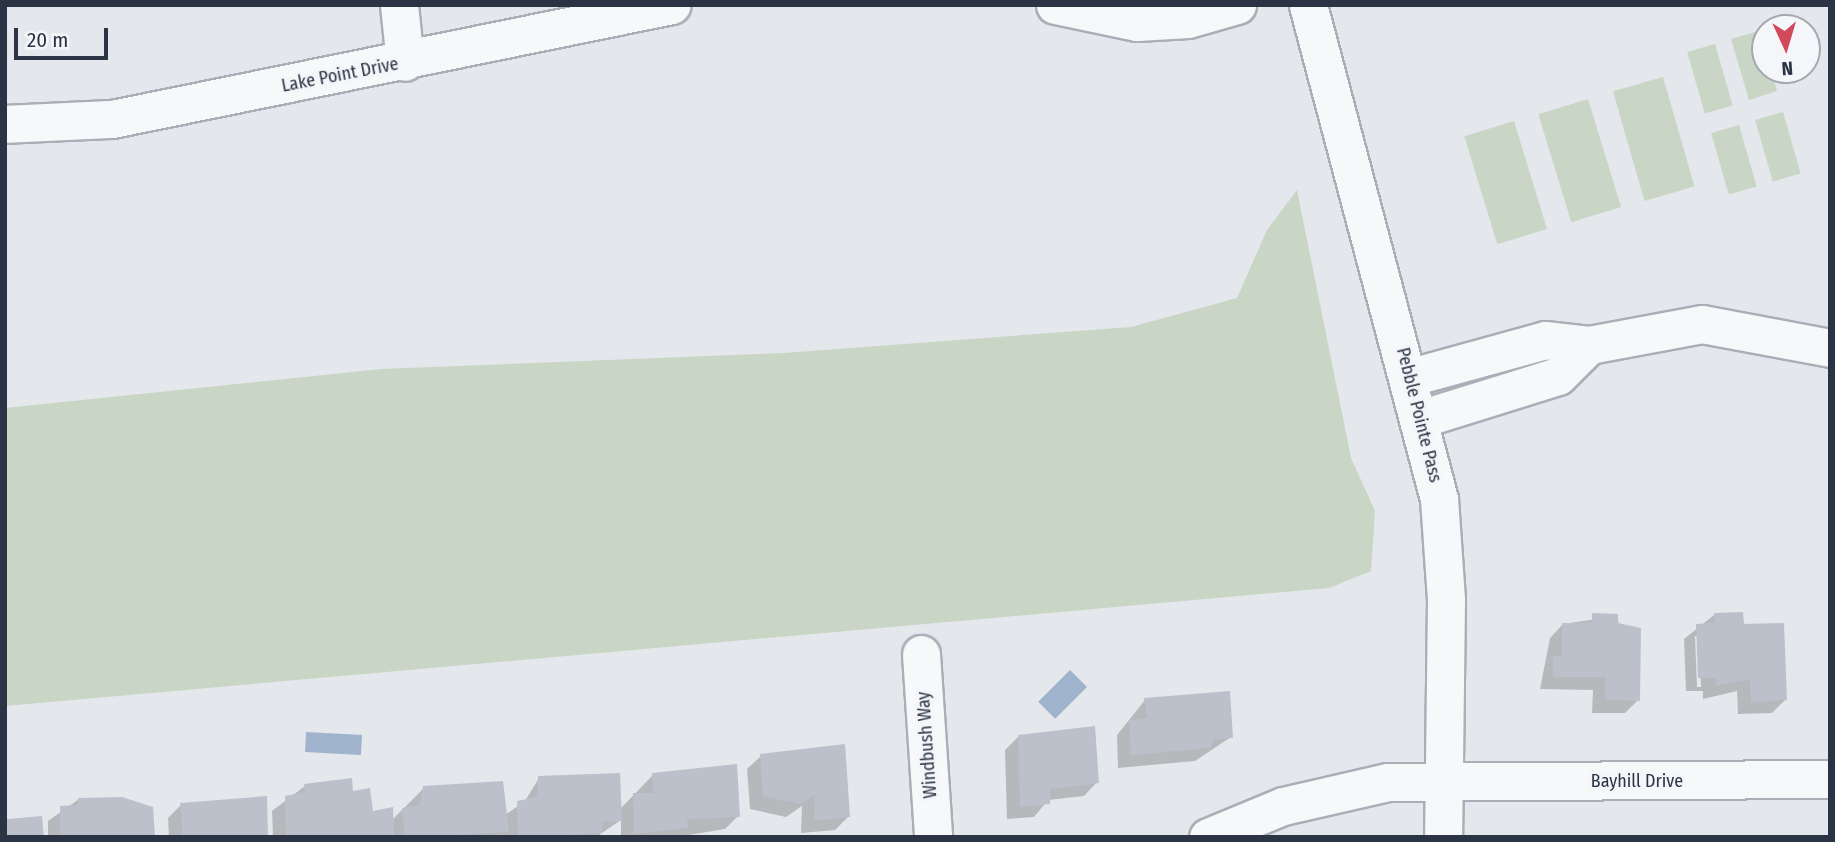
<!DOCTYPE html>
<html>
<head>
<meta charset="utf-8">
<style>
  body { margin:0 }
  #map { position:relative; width:1835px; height:842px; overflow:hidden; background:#e4e7ec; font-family:"Fira Sans Condensed",sans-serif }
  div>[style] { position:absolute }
  .green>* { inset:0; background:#c9d6c5; transform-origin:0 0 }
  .water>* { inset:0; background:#9fb4cc; transform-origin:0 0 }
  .shadow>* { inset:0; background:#0003 }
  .building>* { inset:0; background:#bbc0ca; transform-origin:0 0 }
  .roads { filter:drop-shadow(2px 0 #a9aeb7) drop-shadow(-2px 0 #a9aeb7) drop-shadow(0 2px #a9aeb7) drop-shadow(0 -2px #a9aeb7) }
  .minor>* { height:37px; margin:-18.5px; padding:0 18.5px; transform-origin:18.5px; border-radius:18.5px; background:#f7f8fa }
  span { translate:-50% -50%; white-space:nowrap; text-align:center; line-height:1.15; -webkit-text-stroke:7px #f4f6f9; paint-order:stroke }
  .street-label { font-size:18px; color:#2b3445 }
  .frame { position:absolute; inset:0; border:7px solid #2b3445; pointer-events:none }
  .north { position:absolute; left:1751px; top:14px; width:70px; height:70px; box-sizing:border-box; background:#f4f6f9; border:2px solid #a4a8b1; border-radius:50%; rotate:176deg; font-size:19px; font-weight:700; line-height:28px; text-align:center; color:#2b3445 }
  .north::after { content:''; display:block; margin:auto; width:24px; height:32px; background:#d1495b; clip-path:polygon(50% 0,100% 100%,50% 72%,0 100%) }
  .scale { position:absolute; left:14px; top:28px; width:94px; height:32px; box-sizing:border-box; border:4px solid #2b3445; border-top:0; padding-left:9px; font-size:21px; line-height:24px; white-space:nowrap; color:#2b3445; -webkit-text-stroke:5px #f4f6f9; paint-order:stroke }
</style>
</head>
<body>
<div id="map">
  <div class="green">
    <i style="clip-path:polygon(1759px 31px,1765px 70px,1771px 70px,1777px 91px,1749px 100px,1731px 39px)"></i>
    <i style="left:1715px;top:44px;width:64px;height:29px;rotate:74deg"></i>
    <i style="left:1663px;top:77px;width:114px;height:52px;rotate:74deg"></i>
    <i style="left:1588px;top:99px;width:113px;height:52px;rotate:73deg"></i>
    <i style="left:1783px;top:112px;width:64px;height:29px;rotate:74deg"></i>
    <i style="left:1514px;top:121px;width:113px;height:52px;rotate:73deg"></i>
    <i style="left:1739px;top:125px;width:64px;height:29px;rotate:74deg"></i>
    <i style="clip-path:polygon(1297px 190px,1351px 458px,1375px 511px,1371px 571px,1329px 588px,5px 706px,5px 408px,381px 369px,784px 353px,1131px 327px,1237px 298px,1267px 230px)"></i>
  </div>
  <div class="water">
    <i style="left:1070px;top:670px;width:24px;height:45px;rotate:45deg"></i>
    <i style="left:362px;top:735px;width:20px;height:56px;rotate:93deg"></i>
  </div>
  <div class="shadow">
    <i style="clip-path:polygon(evenodd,1714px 615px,1742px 626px,1785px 700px,1772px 713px,1738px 714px,1737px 691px,1703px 699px,1703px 691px,1686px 691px,1684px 639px,1714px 615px,1695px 636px,1699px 636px,1701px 687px,1697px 687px,1695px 636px)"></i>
    <i style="clip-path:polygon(1617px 616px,1638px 700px,1625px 713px,1592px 713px,1593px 690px,1540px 689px,1550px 638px,1563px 624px)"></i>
    <i style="clip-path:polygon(1145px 700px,1231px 737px,1195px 761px,1118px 768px,1117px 735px)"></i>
    <i style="clip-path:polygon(1018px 737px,1097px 782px,1084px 796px,1048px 800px,1034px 817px,1007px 819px,1005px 750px)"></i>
    <i style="clip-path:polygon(761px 756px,848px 817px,835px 830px,801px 833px,802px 806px,786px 817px,750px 809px,747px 769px)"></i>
    <i style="clip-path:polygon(653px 775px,738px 816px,725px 829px,677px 837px,621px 837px,621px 820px,596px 837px,273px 837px,272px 811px,305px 786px,351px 793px,371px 813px,392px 820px,424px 788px,505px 815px,525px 801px,539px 778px,620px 809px)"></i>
    <i style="clip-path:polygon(79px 799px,153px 837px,48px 837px,48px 821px)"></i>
    <i style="clip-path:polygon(181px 805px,267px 837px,169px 837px,168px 818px)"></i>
  </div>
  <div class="building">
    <i style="clip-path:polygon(1743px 612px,1744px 624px,1784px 623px,1787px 700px,1751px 702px,1750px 679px,1716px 686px,1715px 678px,1698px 678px,1696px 624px,1714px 623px,1714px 613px)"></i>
    <i style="clip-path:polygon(1592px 613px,1618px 614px,1618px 623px,1641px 628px,1640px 701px,1605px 700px,1605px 677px,1553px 677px,1553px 656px,1562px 656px,1562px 623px,1592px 623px)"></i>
    <i style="clip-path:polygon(1230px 691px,1233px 738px,1215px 739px,1210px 748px,1131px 755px,1129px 720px,1147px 718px,1144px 698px)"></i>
    <i style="clip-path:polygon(1095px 726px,1099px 783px,1050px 789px,1050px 804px,1020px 807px,1018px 735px)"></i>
    <i style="clip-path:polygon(845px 744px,850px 817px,814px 821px,815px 795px,800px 804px,763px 796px,760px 754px)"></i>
    <i style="clip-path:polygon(737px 764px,740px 817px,687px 819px,688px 828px,634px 834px,633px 793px,653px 793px,652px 773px)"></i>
    <i style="clip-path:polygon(620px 773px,622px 821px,602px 822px,602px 833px,518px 837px,517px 801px,537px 797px,538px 776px)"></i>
    <i style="clip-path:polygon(352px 778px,353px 791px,370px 788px,373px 811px,393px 807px,394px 837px,286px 837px,285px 796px,305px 792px,304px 784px)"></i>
    <i style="clip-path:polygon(503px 781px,509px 832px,405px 837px,402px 808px,420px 805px,423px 786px)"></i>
    <i style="clip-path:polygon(267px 796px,268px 837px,183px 837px,180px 803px)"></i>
    <i style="clip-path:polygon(122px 797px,153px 807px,155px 837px,60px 837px,60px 806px,78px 805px,78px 798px)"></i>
    <i style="left:42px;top:816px;width:21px;height:37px;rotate:85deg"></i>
  </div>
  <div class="roads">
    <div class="minor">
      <i style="left:399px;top:5px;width:57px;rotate:84deg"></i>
      <i style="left:1055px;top:5px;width:84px;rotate:11.7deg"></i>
      <i style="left:1137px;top:22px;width:51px;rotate:-3.4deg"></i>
      <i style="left:1188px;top:19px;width:51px;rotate:-15.9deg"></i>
      <i style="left:1308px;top:5px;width:511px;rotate:75.15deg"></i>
      <i style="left:1439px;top:499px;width:101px;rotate:86deg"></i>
      <i style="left:1446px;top:600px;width:237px;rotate:90.7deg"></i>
      <i style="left:5px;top:124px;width:107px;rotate:-2.7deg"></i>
      <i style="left:112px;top:119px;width:571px;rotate:-11.51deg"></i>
      <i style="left:1411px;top:377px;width:139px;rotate:-15.4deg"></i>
      <i style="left:1545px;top:340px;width:44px;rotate:6.5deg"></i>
      <i style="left:1589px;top:345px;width:115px;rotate:-10.5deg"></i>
      <i style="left:1702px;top:324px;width:130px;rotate:10.6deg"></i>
      <i style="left:1423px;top:418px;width:141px;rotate:-17.3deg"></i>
      <i style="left:1558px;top:376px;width:44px;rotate:-45deg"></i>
      <i style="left:921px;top:654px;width:183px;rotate:86.2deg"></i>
      <i style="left:1208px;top:837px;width:81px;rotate:-22.5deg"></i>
      <i style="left:1283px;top:806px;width:108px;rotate:-12.9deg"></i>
      <i style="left:1388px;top:782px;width:442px;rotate:-0.4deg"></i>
    </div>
  </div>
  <div class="street-label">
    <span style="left:340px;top:75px;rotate:-11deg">Lake Point Drive</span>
    <span style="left:1419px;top:415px;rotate:76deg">Pebble Pointe Pass</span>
    <span style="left:927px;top:745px;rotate:-94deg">Windbush Way</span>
    <span style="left:1637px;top:781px">Bayhill Drive</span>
  </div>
  <div class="frame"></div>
  <div class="north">N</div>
  <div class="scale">20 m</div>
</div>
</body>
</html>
